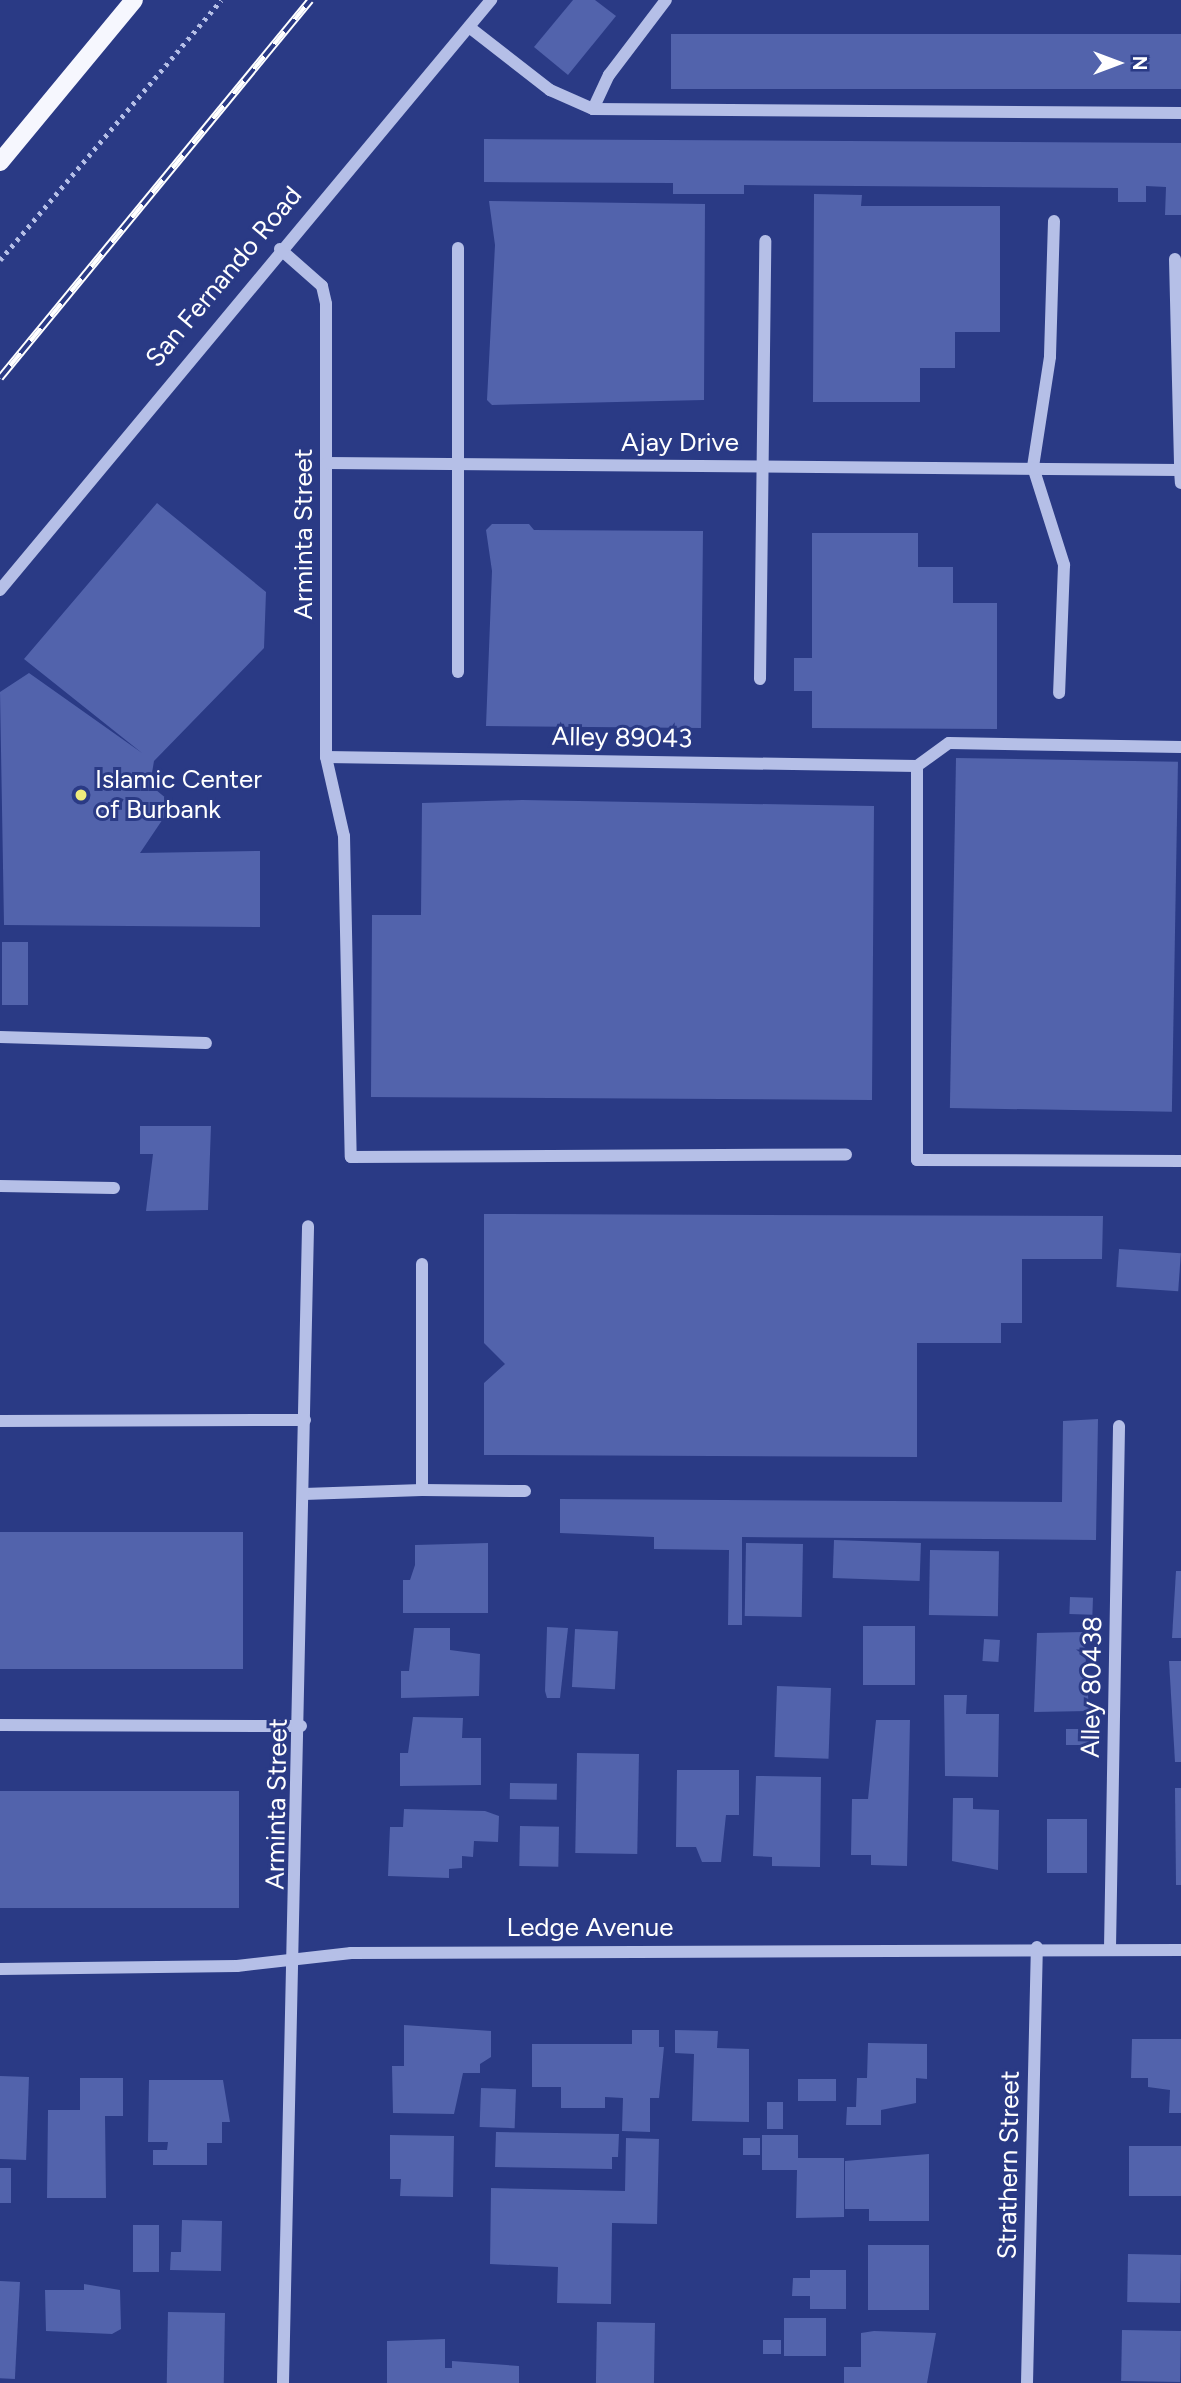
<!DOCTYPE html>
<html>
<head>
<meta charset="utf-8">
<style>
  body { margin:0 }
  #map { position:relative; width:1181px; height:2383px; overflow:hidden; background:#2a3a85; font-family:Figtree,sans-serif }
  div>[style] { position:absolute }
  .building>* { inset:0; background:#5263ac; transform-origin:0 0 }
  .path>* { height:4.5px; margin-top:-2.25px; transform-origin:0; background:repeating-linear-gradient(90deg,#b5bfe7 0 3.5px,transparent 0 8.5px) }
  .minor>* { height:12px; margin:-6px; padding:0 6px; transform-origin:6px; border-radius:6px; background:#b5bfe7 }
  .major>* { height:18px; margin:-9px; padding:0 9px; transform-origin:9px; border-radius:9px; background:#f6f7fe }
  .rail>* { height:8px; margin-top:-4px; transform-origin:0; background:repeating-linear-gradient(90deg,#2a3a85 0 16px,#fff 0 32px); box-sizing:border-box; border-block:2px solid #fff }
  .dots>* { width:19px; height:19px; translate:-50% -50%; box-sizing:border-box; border:4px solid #2a3a85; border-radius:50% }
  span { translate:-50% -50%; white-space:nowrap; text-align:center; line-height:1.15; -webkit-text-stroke:6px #2a3a85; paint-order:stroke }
  .street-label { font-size:26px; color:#fff }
  .poi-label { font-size:26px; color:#fff }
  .left { translate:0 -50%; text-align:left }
  .north { position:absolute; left:1083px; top:28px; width:70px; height:70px; -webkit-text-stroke:5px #2a3a85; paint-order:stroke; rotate:90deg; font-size:19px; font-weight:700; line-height:28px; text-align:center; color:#fff }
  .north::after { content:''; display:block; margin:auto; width:24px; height:32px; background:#fff; clip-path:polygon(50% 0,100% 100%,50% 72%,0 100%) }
</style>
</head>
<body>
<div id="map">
  <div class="building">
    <i style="clip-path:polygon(573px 0,595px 0,616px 16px,568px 75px,534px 47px)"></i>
    <i style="left:671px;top:34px;width:510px;height:55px"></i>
    <i style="clip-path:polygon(484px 139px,1181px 143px,1181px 215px,1165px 215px,1166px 187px,1146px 186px,1146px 202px,1118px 202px,1118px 188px,744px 185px,744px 194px,673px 194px,673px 183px,484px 182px)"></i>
    <i style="clip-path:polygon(814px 194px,862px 195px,861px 206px,1000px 206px,1000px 332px,955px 332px,955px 368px,920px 368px,920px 402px,813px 402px)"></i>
    <i style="clip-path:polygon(489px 201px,705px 204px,704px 400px,492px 405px,487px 400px,495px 245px)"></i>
    <i style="clip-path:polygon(157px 503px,266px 592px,264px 648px,154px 761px,150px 785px,173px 804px,140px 853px,260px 851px,260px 927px,4px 925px,0 692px,29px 673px,142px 753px,24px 659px)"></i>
    <i style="clip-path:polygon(492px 524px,529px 524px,534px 530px,703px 531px,701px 728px,486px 726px,492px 571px,486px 530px)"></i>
    <i style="clip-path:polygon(812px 533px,918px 533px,918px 567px,953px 567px,953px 603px,997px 603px,997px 729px,812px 728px,812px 691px,794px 691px,794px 658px,812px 658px)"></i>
    <i style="left:956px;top:758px;width:222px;height:350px;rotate:1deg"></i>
    <i style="clip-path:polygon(522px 800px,874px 806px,872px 1100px,371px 1097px,372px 915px,421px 915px,422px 803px)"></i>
    <i style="left:2px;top:942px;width:26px;height:63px"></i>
    <i style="clip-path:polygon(140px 1126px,211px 1126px,208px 1210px,146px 1211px,153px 1154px,140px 1154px)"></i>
    <i style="clip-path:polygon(484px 1214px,1103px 1216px,1102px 1259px,1022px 1259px,1022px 1323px,1001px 1323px,1001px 1343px,917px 1343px,917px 1457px,484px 1455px,484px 1383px,505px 1364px,484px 1343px)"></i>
    <i style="left:1119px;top:1249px;width:62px;height:38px;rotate:4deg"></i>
    <i style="clip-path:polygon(1098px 1419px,1096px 1540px,742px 1537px,742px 1625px,728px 1625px,729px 1550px,654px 1549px,654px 1537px,560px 1533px,560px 1499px,1062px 1502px,1063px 1421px)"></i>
    <i style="left:0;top:1532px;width:243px;height:137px"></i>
    <i style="left:834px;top:1540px;width:87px;height:38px;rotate:2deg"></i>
    <i style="clip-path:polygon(488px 1543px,488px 1613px,403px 1613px,403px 1580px,410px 1580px,415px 1565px,415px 1545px)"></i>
    <i style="left:746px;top:1543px;width:57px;height:73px;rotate:1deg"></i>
    <i style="left:930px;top:1550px;width:69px;height:65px;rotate:1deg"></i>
    <i style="clip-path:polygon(1176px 1571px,1181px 1571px,1181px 1638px,1172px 1638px)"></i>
    <i style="left:1070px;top:1597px;width:23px;height:17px;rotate:2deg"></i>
    <i style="left:863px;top:1626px;width:52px;height:59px"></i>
    <i style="clip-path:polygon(547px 1627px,568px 1628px,560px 1698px,547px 1698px,545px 1691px)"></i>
    <i style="clip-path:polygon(414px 1628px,450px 1628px,450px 1650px,480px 1654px,479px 1696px,401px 1698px,401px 1671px,409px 1671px)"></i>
    <i style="left:575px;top:1629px;width:43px;height:58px;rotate:3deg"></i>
    <i style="clip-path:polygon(1084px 1632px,1089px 1711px,1034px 1712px,1037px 1633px)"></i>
    <i style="left:984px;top:1639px;width:16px;height:22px;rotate:4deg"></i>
    <i style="clip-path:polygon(1169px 1661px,1181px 1661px,1181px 1762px,1175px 1762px)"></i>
    <i style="left:777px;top:1686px;width:54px;height:71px;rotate:2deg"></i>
    <i style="clip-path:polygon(944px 1695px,967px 1695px,966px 1714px,999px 1714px,998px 1777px,945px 1776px)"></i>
    <i style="clip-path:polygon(413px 1717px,463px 1718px,462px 1738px,481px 1738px,481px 1785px,400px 1786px,400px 1753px,408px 1753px)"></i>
    <i style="clip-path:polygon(876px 1720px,910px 1720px,907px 1866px,871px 1865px,871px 1855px,851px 1855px,852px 1799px,868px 1799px)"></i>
    <i style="left:1089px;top:1729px;width:16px;height:23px;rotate:90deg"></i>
    <i style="left:577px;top:1753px;width:62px;height:100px;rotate:1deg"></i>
    <i style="clip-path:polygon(677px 1770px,739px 1770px,739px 1815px,726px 1815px,721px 1862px,702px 1862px,696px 1847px,676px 1847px)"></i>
    <i style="clip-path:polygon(756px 1776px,821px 1777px,820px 1867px,772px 1866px,772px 1857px,753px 1856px)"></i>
    <i style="left:510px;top:1783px;width:47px;height:16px;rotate:1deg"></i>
    <i style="clip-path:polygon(1175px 1788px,1181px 1788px,1181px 1885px,1176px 1885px)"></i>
    <i style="left:0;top:1791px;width:239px;height:117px"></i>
    <i style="clip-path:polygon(953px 1798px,973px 1798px,973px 1809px,999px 1810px,998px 1870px,952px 1861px)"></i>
    <i style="clip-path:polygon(404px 1809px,485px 1811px,499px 1816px,498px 1842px,474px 1841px,473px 1857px,462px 1856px,462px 1868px,449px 1869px,449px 1878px,388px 1876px,390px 1827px,403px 1827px)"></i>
    <i style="left:1087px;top:1819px;width:54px;height:40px;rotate:90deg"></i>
    <i style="left:520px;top:1826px;width:39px;height:40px;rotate:1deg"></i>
    <i style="clip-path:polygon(404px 2025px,491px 2031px,491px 2057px,480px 2064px,480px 2073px,463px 2073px,454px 2114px,393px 2113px,392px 2066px,404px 2066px)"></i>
    <i style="clip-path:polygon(632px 2030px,659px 2030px,659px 2047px,664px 2047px,659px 2098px,650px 2098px,650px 2132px,622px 2131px,623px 2098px,605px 2097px,605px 2108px,561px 2108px,561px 2087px,532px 2087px,532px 2044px,632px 2044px)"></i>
    <i style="clip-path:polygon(675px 2030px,718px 2031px,717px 2048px,749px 2049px,749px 2122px,692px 2121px,694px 2054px,675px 2053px)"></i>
    <i style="clip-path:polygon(1132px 2039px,1181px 2039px,1181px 2113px,1169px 2113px,1170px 2090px,1148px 2087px,1148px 2078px,1131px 2078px)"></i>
    <i style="clip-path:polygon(868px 2043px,927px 2044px,927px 2079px,916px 2078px,916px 2103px,881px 2110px,881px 2125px,846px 2125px,847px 2107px,856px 2107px,857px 2078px,867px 2078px)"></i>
    <i style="left:0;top:2076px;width:29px;height:83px;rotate:2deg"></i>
    <i style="clip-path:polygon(80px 2078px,123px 2078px,123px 2116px,105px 2116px,106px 2198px,47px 2198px,48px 2110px,80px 2110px)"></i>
    <i style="left:836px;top:2079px;width:22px;height:38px;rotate:90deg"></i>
    <i style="clip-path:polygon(149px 2080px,223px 2080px,230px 2122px,222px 2122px,222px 2143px,207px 2143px,207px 2165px,153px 2165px,153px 2150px,167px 2150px,168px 2142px,148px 2142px)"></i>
    <i style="left:481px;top:2088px;width:35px;height:39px;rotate:2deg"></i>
    <i style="left:767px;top:2102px;width:16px;height:27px"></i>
    <i style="clip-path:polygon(496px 2132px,619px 2134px,618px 2157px,612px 2157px,612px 2169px,495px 2167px)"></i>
    <i style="clip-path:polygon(390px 2135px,454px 2136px,453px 2197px,400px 2196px,401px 2179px,390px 2179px)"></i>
    <i style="clip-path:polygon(762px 2135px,798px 2135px,798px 2158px,844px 2158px,844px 2217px,796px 2218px,797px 2170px,762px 2170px)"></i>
    <i style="clip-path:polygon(626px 2138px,659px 2139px,657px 2224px,612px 2223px,611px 2304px,557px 2303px,558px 2267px,490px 2264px,491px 2188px,625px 2191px)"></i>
    <i style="left:743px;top:2138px;width:17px;height:17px"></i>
    <i style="left:1129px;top:2146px;width:52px;height:50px"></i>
    <i style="clip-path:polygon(929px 2154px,929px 2221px,869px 2221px,869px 2209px,845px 2209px,845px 2161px)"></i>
    <i style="left:0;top:2168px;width:11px;height:35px"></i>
    <i style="clip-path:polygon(182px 2220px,222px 2221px,221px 2271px,170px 2270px,171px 2252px,181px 2252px)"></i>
    <i style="left:133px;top:2225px;width:26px;height:47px"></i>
    <i style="left:868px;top:2245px;width:61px;height:65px"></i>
    <i style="left:1128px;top:2254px;width:53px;height:48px;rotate:1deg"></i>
    <i style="clip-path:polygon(810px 2270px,846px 2270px,846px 2309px,810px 2309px,810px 2296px,792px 2296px,793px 2278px,810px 2278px)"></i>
    <i style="left:0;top:2281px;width:20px;height:97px;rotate:3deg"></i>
    <i style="clip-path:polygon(84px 2284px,120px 2290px,121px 2329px,112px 2334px,46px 2331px,45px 2290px,84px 2290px)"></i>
    <i style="left:168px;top:2312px;width:57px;height:71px;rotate:1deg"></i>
    <i style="left:826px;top:2318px;width:38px;height:42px;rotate:90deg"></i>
    <i style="left:597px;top:2322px;width:58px;height:61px;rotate:1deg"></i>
    <i style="left:1122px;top:2330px;width:59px;height:51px;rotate:1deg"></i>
    <i style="clip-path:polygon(874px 2331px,936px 2333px,927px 2383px,844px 2383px,844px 2367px,861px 2367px,861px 2333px)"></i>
    <i style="clip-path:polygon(445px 2339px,445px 2368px,452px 2368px,452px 2361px,519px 2366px,519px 2383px,387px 2383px,387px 2341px)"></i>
    <i style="left:763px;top:2340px;width:18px;height:14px"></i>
  </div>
  <div class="path">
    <i style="left:0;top:260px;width:341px;rotate:-49.6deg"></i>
  </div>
  <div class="minor">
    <i style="left:469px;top:27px;width:103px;rotate:37.9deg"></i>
    <i style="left:550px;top:90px;width:47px;rotate:23.8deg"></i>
    <i style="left:593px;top:109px;width:588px;rotate:0.39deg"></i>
    <i style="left:593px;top:109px;width:38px;rotate:-65deg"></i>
    <i style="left:609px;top:75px;width:94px;rotate:-52.8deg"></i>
    <i style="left:1054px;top:221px;width:136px;rotate:91.7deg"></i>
    <i style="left:1050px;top:357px;width:111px;rotate:98.8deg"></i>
    <i style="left:1033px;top:467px;width:103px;rotate:72.4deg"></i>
    <i style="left:1064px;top:565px;width:128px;rotate:92.2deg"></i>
    <i style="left:280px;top:249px;width:56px;rotate:41.4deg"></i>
    <i style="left:322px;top:286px;width:18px;rotate:77deg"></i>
    <i style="left:326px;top:304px;width:453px;rotate:90deg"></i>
    <i style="left:326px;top:757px;width:81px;rotate:77.2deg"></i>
    <i style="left:344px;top:836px;width:321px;rotate:88.8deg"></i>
    <i style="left:351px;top:1157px;width:495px;rotate:-0.3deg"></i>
    <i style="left:1175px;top:259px;width:211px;rotate:88.6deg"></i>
    <i style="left:327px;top:463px;width:853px;rotate:0.47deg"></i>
    <i style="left:1180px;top:470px;width:13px;rotate:86deg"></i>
    <i style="left:0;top:590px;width:768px;rotate:-50.23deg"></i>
    <i style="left:458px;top:672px;width:424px;rotate:-90deg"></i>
    <i style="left:760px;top:679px;width:438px;rotate:-89.3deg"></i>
    <i style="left:326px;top:757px;width:591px;rotate:0.87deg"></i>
    <i style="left:917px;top:766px;width:394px;rotate:90deg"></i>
    <i style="left:917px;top:1160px;width:264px;rotate:0.2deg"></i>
    <i style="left:917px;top:766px;width:39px;rotate:-36deg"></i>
    <i style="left:949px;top:743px;width:232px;rotate:1deg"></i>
    <i style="left:0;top:1037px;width:206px;rotate:1.7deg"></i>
    <i style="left:0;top:1186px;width:114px;rotate:1deg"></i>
    <i style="left:0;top:1421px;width:305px;rotate:-0.2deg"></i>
    <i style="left:422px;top:1490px;width:103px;rotate:0.6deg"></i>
    <i style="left:304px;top:1494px;width:118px;rotate:-1.9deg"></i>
    <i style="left:422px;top:1490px;width:226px;rotate:-90deg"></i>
    <i style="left:0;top:1725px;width:301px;rotate:0.2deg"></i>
    <i style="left:1110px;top:1948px;width:522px;rotate:-89.01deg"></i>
    <i style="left:0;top:1969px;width:237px;rotate:-0.7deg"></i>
    <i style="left:237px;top:1966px;width:115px;rotate:-6.5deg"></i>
    <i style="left:351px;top:1953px;width:830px;rotate:-0.21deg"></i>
    <i style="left:283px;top:2383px;width:1157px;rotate:-88.76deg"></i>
    <i style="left:1027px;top:2383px;width:436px;rotate:-88.7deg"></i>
  </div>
  <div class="major">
    <i style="left:0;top:162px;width:210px;rotate:-50.4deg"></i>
  </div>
  <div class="rail">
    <i style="left:0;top:378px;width:489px;rotate:-50.6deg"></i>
  </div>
  <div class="dots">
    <i style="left:81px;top:795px;background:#eeea7c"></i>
  </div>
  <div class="street-label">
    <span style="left:224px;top:277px;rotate:-50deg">San Fernando Road</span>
    <span style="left:680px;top:443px">Ajay Drive</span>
    <span style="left:304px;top:534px;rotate:-90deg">Arminta Street</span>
    <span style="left:622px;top:738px;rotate:1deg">Alley 89043</span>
    <span style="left:1092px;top:1687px;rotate:-89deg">Alley 80438</span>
    <span style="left:277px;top:1804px;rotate:-89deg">Arminta Street</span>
    <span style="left:590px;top:1928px">Ledge Avenue</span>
    <span style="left:1009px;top:2165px;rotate:-89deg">Strathern Street</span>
  </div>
  <div class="poi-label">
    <span class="left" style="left:95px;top:795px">Islamic Center<br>of Burbank</span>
  </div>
  <div class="north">N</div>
</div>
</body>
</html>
